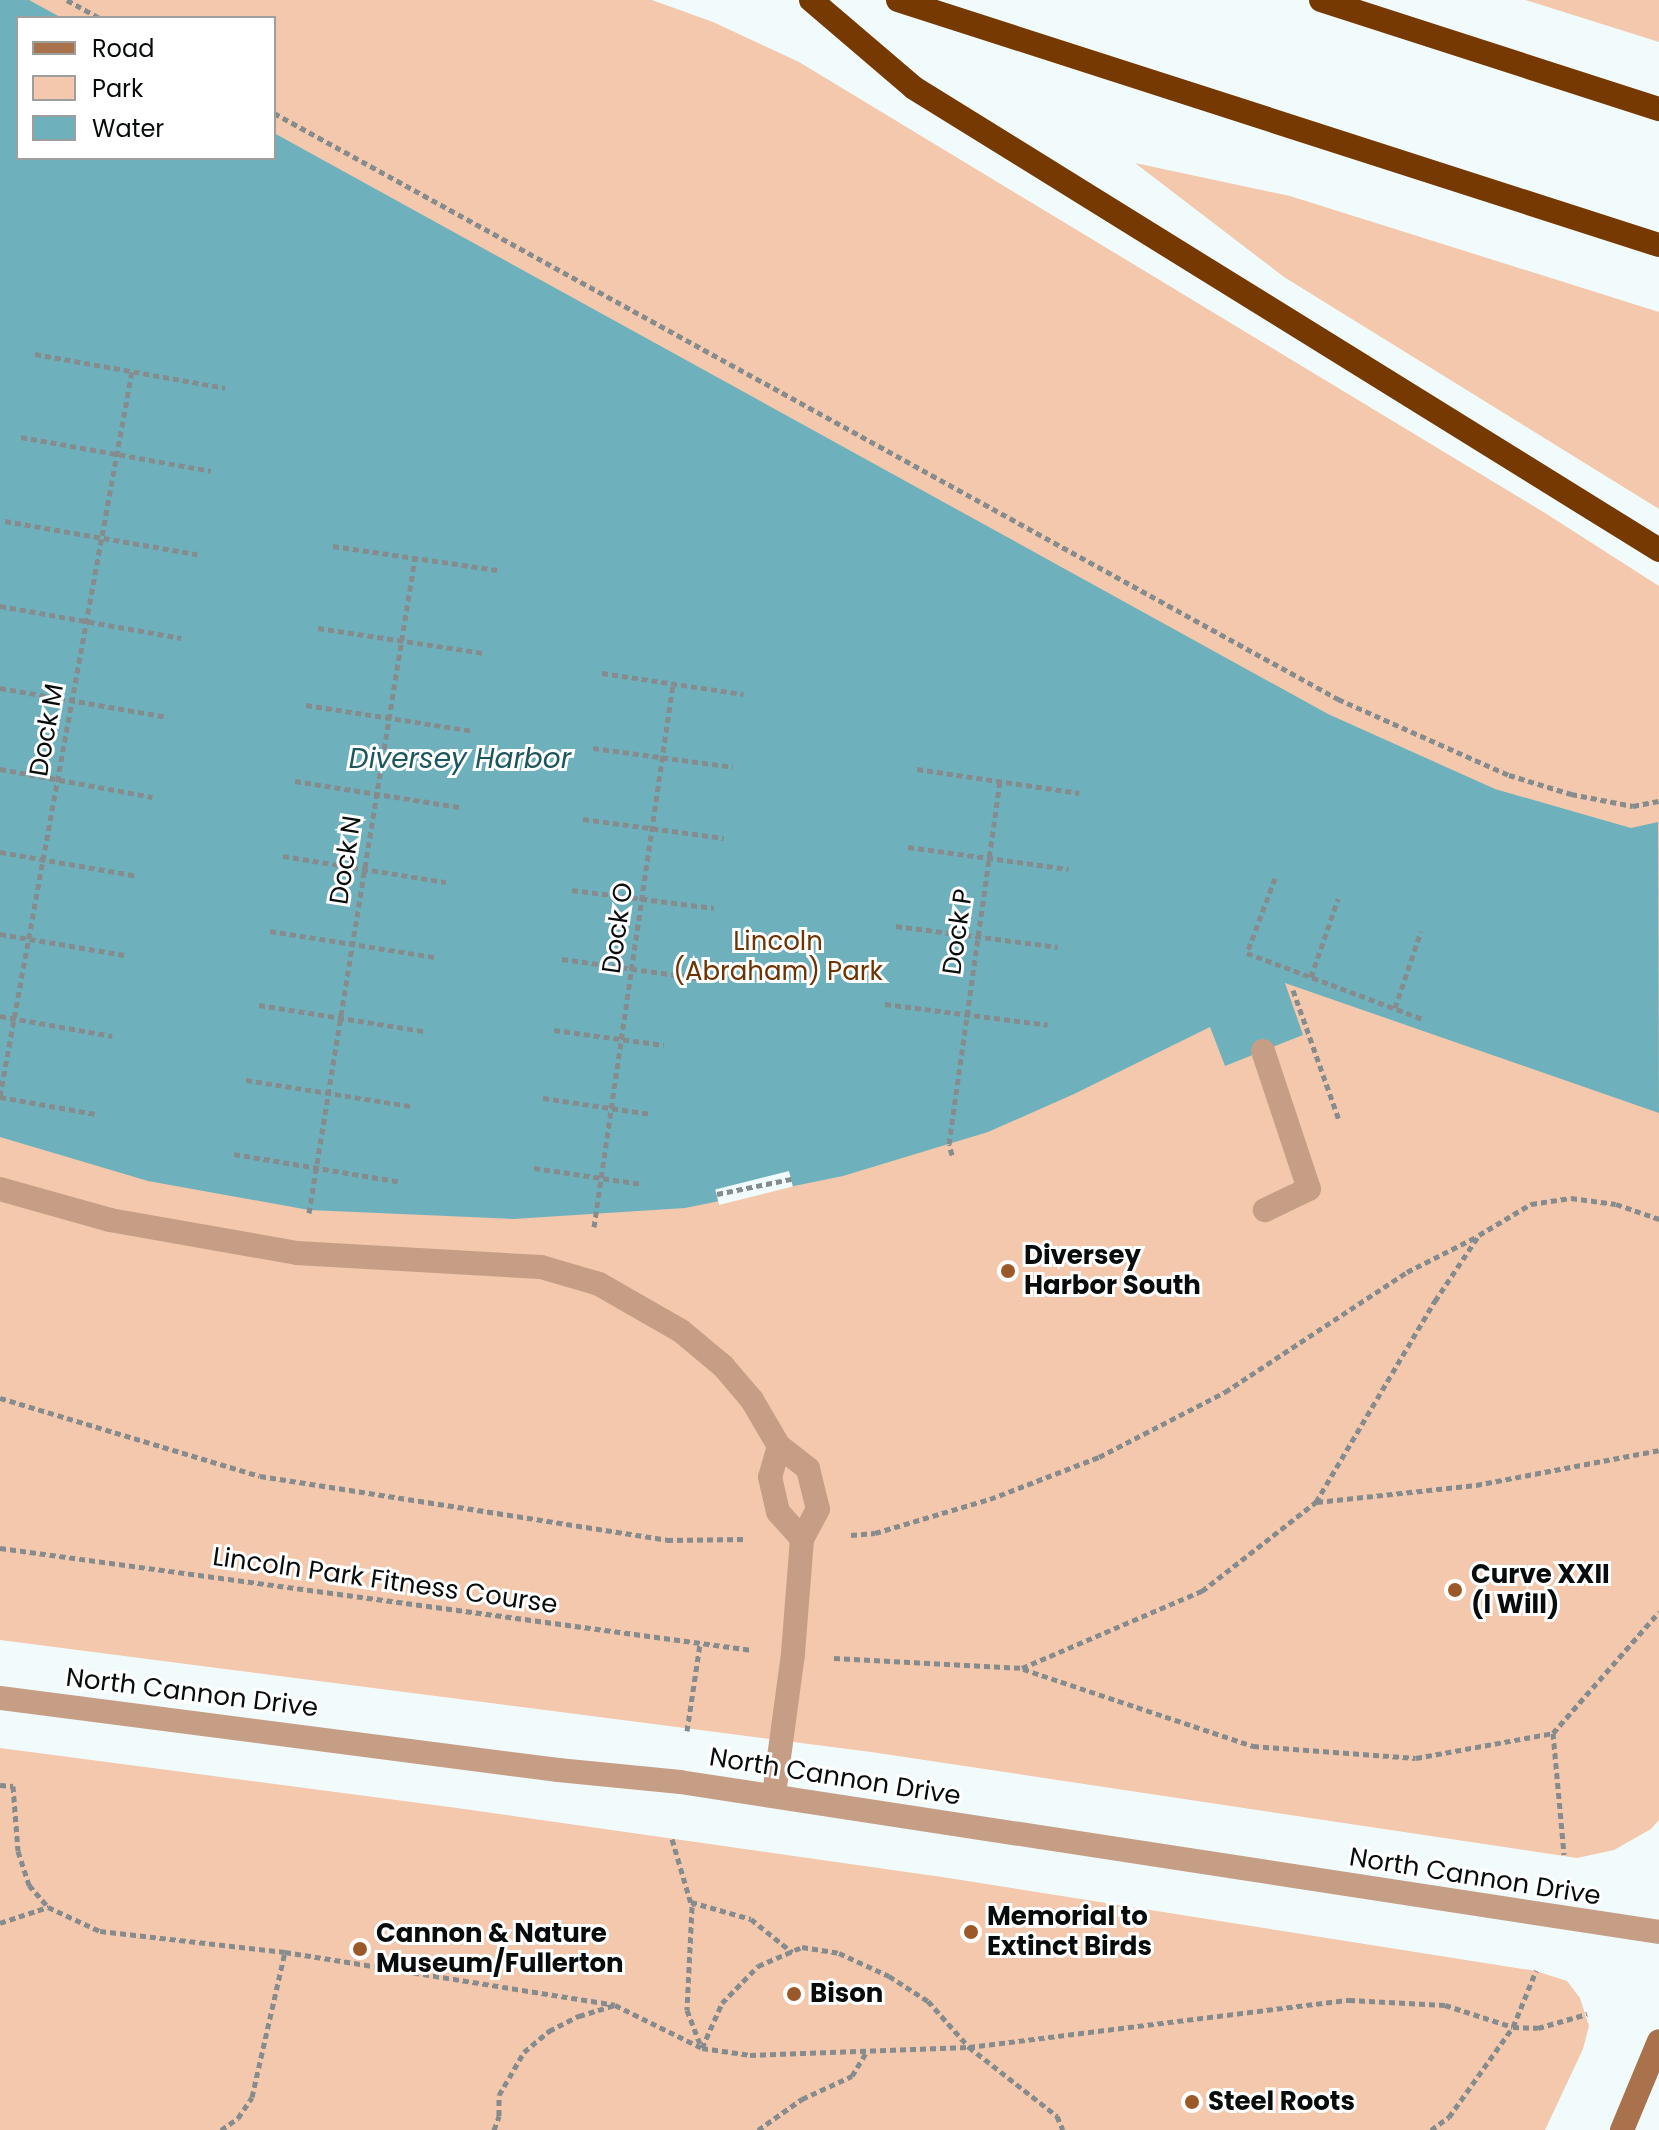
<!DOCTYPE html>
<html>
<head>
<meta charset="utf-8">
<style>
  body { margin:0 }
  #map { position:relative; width:1659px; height:2130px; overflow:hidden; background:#f2fbfc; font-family:Poppins,sans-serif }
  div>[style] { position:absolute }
  .green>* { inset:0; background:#f3c8ad }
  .water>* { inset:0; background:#6eb1bc }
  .pier>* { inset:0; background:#f2fbfc; transform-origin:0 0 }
  .path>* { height:5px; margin-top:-2.5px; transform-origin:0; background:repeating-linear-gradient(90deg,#868c8d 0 6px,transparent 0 10px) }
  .service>* { height:24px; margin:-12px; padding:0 12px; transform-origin:12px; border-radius:12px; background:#c59e85 }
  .minor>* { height:24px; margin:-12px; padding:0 12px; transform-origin:12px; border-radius:12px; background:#c59e85 }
  .secondary>* { height:24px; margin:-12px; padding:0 12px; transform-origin:12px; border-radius:12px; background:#a9714c }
  .motorway>* { height:24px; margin:-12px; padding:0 12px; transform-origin:12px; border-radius:12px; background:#773902 }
  .dots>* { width:22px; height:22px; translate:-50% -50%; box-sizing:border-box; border:4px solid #fff; border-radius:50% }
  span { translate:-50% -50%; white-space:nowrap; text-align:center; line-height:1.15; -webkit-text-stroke:6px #fff; paint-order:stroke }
  .street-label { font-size:26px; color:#090c0c }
  .park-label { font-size:26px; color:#6d3300 }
  .poi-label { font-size:26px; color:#090c0c; font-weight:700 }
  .left { translate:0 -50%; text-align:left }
  .water-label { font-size:28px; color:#1c565e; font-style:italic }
  .legend { position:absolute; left:16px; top:16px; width:260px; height:144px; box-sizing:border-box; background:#fff; border:2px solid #9d9e9e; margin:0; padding:10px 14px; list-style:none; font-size:24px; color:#090c0c }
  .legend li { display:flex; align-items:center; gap:16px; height:40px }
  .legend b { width:40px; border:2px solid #9d9e9e }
</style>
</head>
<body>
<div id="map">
  <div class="green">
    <i style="clip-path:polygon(evenodd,0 0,652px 0,713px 22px,799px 62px,1545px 513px,1659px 586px,1659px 1820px,1651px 1829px,1614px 1850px,1577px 1858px,871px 1752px,0 1640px,0 0,18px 18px,274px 18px,274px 158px,18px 158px,18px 18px)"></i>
    <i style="clip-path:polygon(1525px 0,1659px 0,1659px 42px,1532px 2px)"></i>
    <i style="clip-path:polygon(1135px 163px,1290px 196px,1659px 312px,1659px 509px,1284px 277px)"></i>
    <i style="clip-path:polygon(0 1748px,457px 1808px,942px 1877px,1536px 1971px,1567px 1981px,1580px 1998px,1589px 2026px,1583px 2049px,1545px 2130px,0 2130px)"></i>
  </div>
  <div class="water">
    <i style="clip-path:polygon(0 0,29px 0,62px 18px,18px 18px,18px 158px,274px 158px,274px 133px,1328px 714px,1495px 789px,1631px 828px,1658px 822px,1659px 1113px,1285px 983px,1303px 1035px,1225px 1066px,1210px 1027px,1074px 1094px,988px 1132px,843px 1176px,685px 1208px,513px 1219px,309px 1210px,148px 1181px,0 1137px)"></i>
  </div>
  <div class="pier">
    <i style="left:789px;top:1171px;width:16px;height:76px;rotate:76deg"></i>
  </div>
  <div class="path">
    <i style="left:67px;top:0;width:38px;rotate:29deg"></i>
    <i style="left:274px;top:113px;width:1215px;rotate:28.84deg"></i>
    <i style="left:1338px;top:699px;width:187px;rotate:24deg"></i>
    <i style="left:1509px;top:775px;width:65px;rotate:17deg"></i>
    <i style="left:1571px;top:794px;width:63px;rotate:11deg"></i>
    <i style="left:1633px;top:806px;width:26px;rotate:-11deg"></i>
    <i style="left:35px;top:354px;width:193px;rotate:10.1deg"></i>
    <i style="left:21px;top:437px;width:193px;rotate:10.1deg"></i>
    <i style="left:5px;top:521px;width:195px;rotate:9.8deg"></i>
    <i style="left:333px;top:546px;width:166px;rotate:8.3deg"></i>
    <i style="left:0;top:606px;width:184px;rotate:10deg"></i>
    <i style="left:318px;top:628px;width:168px;rotate:8.6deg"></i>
    <i style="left:602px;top:673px;width:143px;rotate:8.5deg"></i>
    <i style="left:0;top:688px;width:170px;rotate:9.8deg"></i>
    <i style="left:306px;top:705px;width:169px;rotate:8.8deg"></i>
    <i style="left:593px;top:748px;width:141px;rotate:7.7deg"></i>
    <i style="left:0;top:769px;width:155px;rotate:10.4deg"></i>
    <i style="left:917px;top:769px;width:164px;rotate:8.4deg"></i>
    <i style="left:295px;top:781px;width:166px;rotate:9deg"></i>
    <i style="left:583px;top:819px;width:142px;rotate:7.7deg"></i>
    <i style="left:908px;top:847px;width:162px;rotate:7.8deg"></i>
    <i style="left:0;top:852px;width:140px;rotate:9.9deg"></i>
    <i style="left:283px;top:856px;width:165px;rotate:9.1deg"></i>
    <i style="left:1275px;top:878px;width:80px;rotate:110.5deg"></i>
    <i style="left:1247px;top:953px;width:188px;rotate:20.6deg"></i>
    <i style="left:572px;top:890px;width:143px;rotate:7.2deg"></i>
    <i style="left:896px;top:926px;width:163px;rotate:7.4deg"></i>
    <i style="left:270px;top:931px;width:167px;rotate:9deg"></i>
    <i style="left:0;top:934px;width:126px;rotate:9.6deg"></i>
    <i style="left:562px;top:959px;width:144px;rotate:8deg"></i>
    <i style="left:1311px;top:977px;width:83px;rotate:-70.9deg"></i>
    <i style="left:1293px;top:990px;width:138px;rotate:70.5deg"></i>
    <i style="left:885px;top:1004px;width:164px;rotate:7.3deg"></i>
    <i style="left:259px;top:1005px;width:167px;rotate:9deg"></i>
    <i style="left:1395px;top:1008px;width:81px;rotate:-71.3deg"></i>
    <i style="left:0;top:1016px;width:114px;rotate:10.1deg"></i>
    <i style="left:554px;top:1030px;width:111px;rotate:7.8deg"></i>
    <i style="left:246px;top:1080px;width:167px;rotate:9deg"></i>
    <i style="left:0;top:1096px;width:737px;rotate:-79.68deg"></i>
    <i style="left:0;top:1097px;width:97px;rotate:10.1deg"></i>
    <i style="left:543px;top:1098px;width:109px;rotate:8.4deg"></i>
    <i style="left:234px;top:1154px;width:170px;rotate:9.5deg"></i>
    <i style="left:952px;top:1155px;width:11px;rotate:-105deg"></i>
    <i style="left:949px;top:1144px;width:367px;rotate:-82deg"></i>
    <i style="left:534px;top:1168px;width:109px;rotate:8.4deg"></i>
    <i style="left:717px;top:1194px;width:76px;rotate:-11.5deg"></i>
    <i style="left:309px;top:1213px;width:664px;rotate:-80.81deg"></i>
    <i style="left:594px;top:1227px;width:549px;rotate:-81.72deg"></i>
    <i style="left:0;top:1398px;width:271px;rotate:16.7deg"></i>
    <i style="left:260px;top:1476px;width:412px;rotate:8.9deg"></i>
    <i style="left:667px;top:1540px;width:80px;rotate:-0.7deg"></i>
    <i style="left:1317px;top:1502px;width:160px;rotate:-6.1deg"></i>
    <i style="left:1476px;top:1485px;width:186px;rotate:-10.8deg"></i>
    <i style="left:851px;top:1535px;width:24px;rotate:-5deg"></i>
    <i style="left:875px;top:1533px;width:120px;rotate:-16.5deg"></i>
    <i style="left:990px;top:1499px;width:117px;rotate:-21.1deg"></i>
    <i style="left:1099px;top:1457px;width:142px;rotate:-27.3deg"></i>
    <i style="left:1225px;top:1392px;width:218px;rotate:-33.4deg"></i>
    <i style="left:1407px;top:1272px;width:77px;rotate:-26.9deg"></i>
    <i style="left:0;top:1548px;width:759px;rotate:7.72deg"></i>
    <i style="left:834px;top:1658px;width:188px;rotate:3deg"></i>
    <i style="left:1022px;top:1668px;width:196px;rotate:-23.2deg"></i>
    <i style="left:1202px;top:1591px;width:145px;rotate:-38deg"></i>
    <i style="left:1316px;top:1502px;width:234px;rotate:-59.4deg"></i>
    <i style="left:1435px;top:1301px;width:79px;rotate:-56.3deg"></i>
    <i style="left:1479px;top:1235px;width:61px;rotate:-30.8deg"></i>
    <i style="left:1531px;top:1204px;width:40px;rotate:-8.5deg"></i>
    <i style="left:1571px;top:1198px;width:45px;rotate:7.6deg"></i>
    <i style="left:1616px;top:1204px;width:46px;rotate:19.2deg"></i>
    <i style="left:1023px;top:1669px;width:243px;rotate:18.5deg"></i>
    <i style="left:1253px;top:1746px;width:163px;rotate:4.2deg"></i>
    <i style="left:1416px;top:1758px;width:139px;rotate:-10.3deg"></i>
    <i style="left:1553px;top:1733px;width:161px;rotate:-48.8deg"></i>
    <i style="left:687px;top:1731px;width:88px;rotate:-81.5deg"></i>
    <i style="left:1553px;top:1733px;width:122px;rotate:84.8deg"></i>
    <i style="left:0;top:1785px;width:13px;rotate:4deg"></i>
    <i style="left:13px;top:1786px;width:65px;rotate:85.6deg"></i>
    <i style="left:18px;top:1851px;width:36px;rotate:72deg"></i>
    <i style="left:29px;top:1885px;width:29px;rotate:49deg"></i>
    <i style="left:48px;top:1907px;width:57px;rotate:24.8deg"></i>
    <i style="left:100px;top:1931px;width:186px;rotate:6.5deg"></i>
    <i style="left:285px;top:1952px;width:334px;rotate:9.1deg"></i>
    <i style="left:615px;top:2005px;width:97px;rotate:26.3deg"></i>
    <i style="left:702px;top:2048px;width:49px;rotate:8.3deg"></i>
    <i style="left:750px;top:2055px;width:219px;rotate:-2.1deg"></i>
    <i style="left:969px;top:2047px;width:383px;rotate:-7.1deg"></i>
    <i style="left:1349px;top:2000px;width:96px;rotate:3deg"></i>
    <i style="left:1445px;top:2005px;width:71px;rotate:17.9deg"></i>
    <i style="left:1513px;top:2027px;width:25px;rotate:2deg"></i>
    <i style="left:1538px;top:2028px;width:51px;rotate:-15.9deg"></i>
    <i style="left:672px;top:1839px;width:71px;rotate:73.6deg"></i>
    <i style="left:692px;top:1907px;width:103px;rotate:92.8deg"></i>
    <i style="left:687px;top:2010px;width:40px;rotate:69deg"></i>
    <i style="left:691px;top:1902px;width:62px;rotate:15.8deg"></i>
    <i style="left:751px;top:1919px;width:53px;rotate:38.8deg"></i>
    <i style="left:0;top:1923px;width:51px;rotate:-18.4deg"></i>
    <i style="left:702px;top:2048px;width:49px;rotate:-66deg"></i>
    <i style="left:722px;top:2003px;width:52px;rotate:-45.8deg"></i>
    <i style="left:758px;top:1966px;width:48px;rotate:-23.4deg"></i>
    <i style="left:802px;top:1947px;width:37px;rotate:9deg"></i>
    <i style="left:839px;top:1953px;width:55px;rotate:24.7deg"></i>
    <i style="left:889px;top:1976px;width:46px;rotate:32.7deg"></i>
    <i style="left:928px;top:2001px;width:62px;rotate:48.3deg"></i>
    <i style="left:969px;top:2047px;width:112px;rotate:38.1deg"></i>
    <i style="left:1057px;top:2116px;width:15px;rotate:67deg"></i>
    <i style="left:221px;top:2130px;width:21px;rotate:-35deg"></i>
    <i style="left:238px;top:2118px;width:25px;rotate:-56deg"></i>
    <i style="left:252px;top:2097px;width:149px;rotate:-77.2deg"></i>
    <i style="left:494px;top:2130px;width:15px;rotate:-70deg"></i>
    <i style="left:499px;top:2116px;width:21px;rotate:-90deg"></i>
    <i style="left:499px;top:2095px;width:50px;rotate:-59.8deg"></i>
    <i style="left:524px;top:2052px;width:33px;rotate:-40deg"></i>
    <i style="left:549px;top:2031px;width:34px;rotate:-27deg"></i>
    <i style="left:579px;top:2016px;width:37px;rotate:-17deg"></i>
    <i style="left:758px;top:2130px;width:54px;rotate:-35.2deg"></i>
    <i style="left:802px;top:2099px;width:55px;rotate:-24.7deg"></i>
    <i style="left:852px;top:2076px;width:29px;rotate:-59deg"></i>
    <i style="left:1431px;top:2130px;width:22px;rotate:-36deg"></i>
    <i style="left:1449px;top:2117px;width:110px;rotate:-54.6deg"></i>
    <i style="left:1513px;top:2027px;width:61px;rotate:-67.7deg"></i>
  </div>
  <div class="service">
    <i style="left:1263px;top:1051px;width:145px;rotate:71.6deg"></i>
    <i style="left:1309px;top:1189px;width:49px;rotate:154.5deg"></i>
    <i style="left:0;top:1189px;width:114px;rotate:15.7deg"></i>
    <i style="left:110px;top:1220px;width:190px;rotate:10deg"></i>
    <i style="left:297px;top:1253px;width:244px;rotate:3.3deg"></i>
    <i style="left:541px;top:1267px;width:60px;rotate:16.3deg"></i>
    <i style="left:599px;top:1284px;width:95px;rotate:29.8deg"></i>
    <i style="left:681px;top:1331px;width:55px;rotate:39.8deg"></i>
    <i style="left:723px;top:1366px;width:45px;rotate:49.5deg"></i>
    <i style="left:752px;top:1400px;width:53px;rotate:59.6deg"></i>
    <i style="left:779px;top:1446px;width:37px;rotate:38deg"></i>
    <i style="left:808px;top:1469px;width:41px;rotate:76deg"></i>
    <i style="left:818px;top:1509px;width:34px;rotate:118deg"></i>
    <i style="left:802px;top:1539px;width:115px;rotate:94.5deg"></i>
    <i style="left:793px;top:1654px;width:142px;rotate:97.7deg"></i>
    <i style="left:779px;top:1446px;width:32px;rotate:106deg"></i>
    <i style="left:770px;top:1477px;width:36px;rotate:77deg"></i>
    <i style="left:778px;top:1512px;width:36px;rotate:48deg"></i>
  </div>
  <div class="minor">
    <i style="left:0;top:1698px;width:563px;rotate:7.35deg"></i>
    <i style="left:558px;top:1770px;width:123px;rotate:5.6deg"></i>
    <i style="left:680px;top:1782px;width:990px;rotate:8.71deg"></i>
  </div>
  <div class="secondary">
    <i style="left:1622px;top:2130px;width:96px;rotate:-67.4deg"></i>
  </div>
  <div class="motorway">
    <i style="left:811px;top:0;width:135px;rotate:40.5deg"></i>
    <i style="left:914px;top:88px;width:877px;rotate:31.8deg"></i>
    <i style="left:898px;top:0;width:799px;rotate:17.85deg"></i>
    <i style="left:1321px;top:0;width:355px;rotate:17.9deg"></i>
  </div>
  <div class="dots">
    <i style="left:1008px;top:1271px;background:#9b5828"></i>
    <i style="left:1455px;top:1590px;background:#9b5828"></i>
    <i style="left:971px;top:1932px;background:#9b5828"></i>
    <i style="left:360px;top:1949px;background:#9b5828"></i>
    <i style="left:794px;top:1994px;background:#9b5828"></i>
    <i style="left:1192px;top:2102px;background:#9b5828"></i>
  </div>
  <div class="street-label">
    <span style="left:47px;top:730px;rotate:-80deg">Dock M</span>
    <span style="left:346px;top:860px;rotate:-81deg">Dock N</span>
    <span style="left:618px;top:928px;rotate:-82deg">Dock O</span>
    <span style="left:958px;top:932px;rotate:-82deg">Dock P</span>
    <span style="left:385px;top:1581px;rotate:8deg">Lincoln Park Fitness Course</span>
    <span style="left:192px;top:1693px;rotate:7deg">North Cannon Drive</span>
    <span style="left:835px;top:1777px;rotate:9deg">North Cannon Drive</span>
    <span style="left:1475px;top:1877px;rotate:9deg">North Cannon Drive</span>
  </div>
  <div class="park-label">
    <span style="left:778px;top:957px">Lincoln<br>(Abraham) Park</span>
  </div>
  <div class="poi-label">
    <span class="left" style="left:1024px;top:1271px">Diversey<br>Harbor South</span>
    <span class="left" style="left:1471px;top:1590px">Curve XXII<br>(I Will)</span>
    <span class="left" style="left:987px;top:1932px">Memorial to<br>Extinct Birds</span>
    <span class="left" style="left:376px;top:1949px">Cannon &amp; Nature<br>Museum/Fullerton</span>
    <span class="left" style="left:810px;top:1994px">Bison</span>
    <span class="left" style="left:1208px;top:2102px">Steel Roots</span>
  </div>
  <div class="water-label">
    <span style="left:460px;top:759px">Diversey Harbor</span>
  </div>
  <ul class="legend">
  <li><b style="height:10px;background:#a9714c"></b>Road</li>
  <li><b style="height:22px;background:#f3c8ad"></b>Park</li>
  <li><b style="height:22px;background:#6eb1bc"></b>Water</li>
  </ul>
</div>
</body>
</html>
